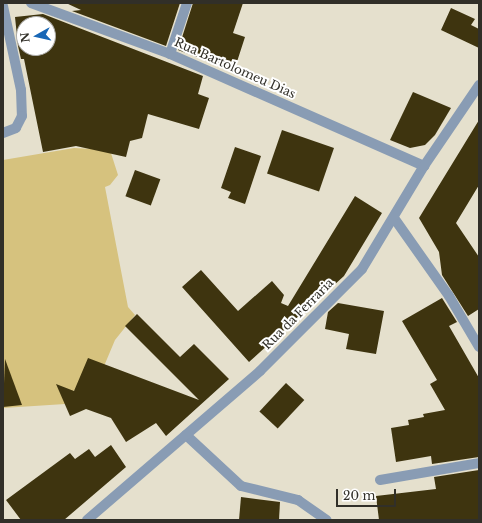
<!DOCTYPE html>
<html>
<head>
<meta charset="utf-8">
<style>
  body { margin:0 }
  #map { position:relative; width:482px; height:523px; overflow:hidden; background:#e5e0cd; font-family:"Libre Baskerville",serif }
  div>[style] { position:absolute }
  .green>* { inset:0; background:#d6c27e }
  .building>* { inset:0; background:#3e340f; transform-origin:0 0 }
  .minor>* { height:10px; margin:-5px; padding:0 5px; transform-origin:5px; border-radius:5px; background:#899cb4 }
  span { translate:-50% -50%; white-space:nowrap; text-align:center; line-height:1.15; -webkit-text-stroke:4px #fff; paint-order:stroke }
  .street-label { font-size:12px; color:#312f28 }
  .frame { position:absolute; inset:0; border:4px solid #312f28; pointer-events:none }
  .north { position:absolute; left:16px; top:16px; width:40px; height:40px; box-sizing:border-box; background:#fff; border:1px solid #adaca9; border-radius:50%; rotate:262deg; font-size:11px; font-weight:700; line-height:16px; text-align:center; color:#312f28 }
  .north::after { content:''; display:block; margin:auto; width:14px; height:18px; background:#1967b6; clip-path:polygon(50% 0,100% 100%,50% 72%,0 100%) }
  .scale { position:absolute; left:336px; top:489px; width:60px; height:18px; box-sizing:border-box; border:2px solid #312f28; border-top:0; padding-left:5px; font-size:12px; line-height:14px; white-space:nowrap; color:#312f28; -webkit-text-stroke:3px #fff; paint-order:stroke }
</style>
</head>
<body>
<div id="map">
  <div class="green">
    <i style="clip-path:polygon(74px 148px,110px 150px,118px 175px,110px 185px,105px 187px,128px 307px,135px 315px,115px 340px,91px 397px,74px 390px,65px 404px,3px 408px,3px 160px)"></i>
  </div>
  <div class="building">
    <i style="clip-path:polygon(66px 3px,180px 3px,166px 46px,72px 11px,81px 10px)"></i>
    <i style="clip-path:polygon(193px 3px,243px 3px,233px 33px,245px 37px,234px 71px,178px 50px)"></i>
    <i style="clip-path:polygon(451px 8px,475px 19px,471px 25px,479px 29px,479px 48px,441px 30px)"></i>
    <i style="clip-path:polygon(evenodd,43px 14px,203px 76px,198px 94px,209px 98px,199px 129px,148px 114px,142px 138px,130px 141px,126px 157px,76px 146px,43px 152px,24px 59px,21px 59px,18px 46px,15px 17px,43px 14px,24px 24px,48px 24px,48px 48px,24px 48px,24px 24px)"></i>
    <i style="clip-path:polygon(413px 92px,451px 108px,435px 135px,425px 145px,410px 148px,390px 140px)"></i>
    <i style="clip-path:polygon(479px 120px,479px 185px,456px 223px,479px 257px,479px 309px,468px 316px,442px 275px,439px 252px,419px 218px)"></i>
    <i style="left:282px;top:130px;width:55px;height:46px;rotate:19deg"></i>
    <i style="clip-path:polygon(235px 147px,261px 156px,245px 204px,228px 198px,231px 192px,221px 188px)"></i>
    <i style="left:135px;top:170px;width:27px;height:28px;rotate:20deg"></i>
    <i style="clip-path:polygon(355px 196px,382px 213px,344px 276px,249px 362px,182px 287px,201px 270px,238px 311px,272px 281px,284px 295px,281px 303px,288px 306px)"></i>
    <i style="clip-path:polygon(442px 298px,457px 322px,449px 326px,479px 378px,479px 457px,432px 464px,431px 456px,396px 462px,391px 428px,409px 425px,408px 420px,424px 417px,423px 414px,445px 410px,430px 384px,437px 380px,402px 321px)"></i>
    <i style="clip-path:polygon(338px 303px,384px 311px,376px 354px,346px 349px,349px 334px,325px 329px,328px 312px)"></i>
    <i style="clip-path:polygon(137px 314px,180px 357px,194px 344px,229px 379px,166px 436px,156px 423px,126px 442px,111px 418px,86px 409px,70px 416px,56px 384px,74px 391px,88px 358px,199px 400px,125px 326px)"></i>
    <i style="clip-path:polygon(5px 359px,22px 405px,3px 407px)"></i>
    <i style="left:286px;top:383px;width:25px;height:39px;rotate:43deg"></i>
    <i style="clip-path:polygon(111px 445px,126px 467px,64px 520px,21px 520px,6px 500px,70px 453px,75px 459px,89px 449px,95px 457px)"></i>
    <i style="clip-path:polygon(479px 470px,479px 520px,379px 520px,376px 496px,436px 489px,434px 477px)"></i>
    <i style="clip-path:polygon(241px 497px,280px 502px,279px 520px,239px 520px)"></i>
  </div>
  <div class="minor">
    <i style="left:31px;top:3px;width:148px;rotate:20.1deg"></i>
    <i style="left:170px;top:54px;width:278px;rotate:23.8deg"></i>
    <i style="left:3px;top:6px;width:86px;rotate:77.9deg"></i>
    <i style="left:21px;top:90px;width:26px;rotate:88deg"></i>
    <i style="left:22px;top:116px;width:13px;rotate:117deg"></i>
    <i style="left:16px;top:128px;width:14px;rotate:159deg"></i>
    <i style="left:170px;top:54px;width:54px;rotate:-71.6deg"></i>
    <i style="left:394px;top:218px;width:95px;rotate:54.8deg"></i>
    <i style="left:449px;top:296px;width:59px;rotate:59.5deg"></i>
    <i style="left:186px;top:435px;width:75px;rotate:42.8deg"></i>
    <i style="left:241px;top:486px;width:59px;rotate:13.8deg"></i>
    <i style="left:298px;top:500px;width:35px;rotate:35deg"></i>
    <i style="left:380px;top:480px;width:100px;rotate:-9.7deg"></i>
    <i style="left:87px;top:520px;width:228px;rotate:-40.7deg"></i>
    <i style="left:260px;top:371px;width:144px;rotate:-45deg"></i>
    <i style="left:362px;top:269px;width:120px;rotate:-59deg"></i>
    <i style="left:424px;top:166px;width:98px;rotate:-55.8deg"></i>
  </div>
  <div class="street-label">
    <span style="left:235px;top:68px;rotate:24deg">Rua Bartolomeu Dias</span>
    <span style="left:298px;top:314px;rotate:-45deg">Rua da Ferraria</span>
  </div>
  <div class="frame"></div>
  <div class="north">N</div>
  <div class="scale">20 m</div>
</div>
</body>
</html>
